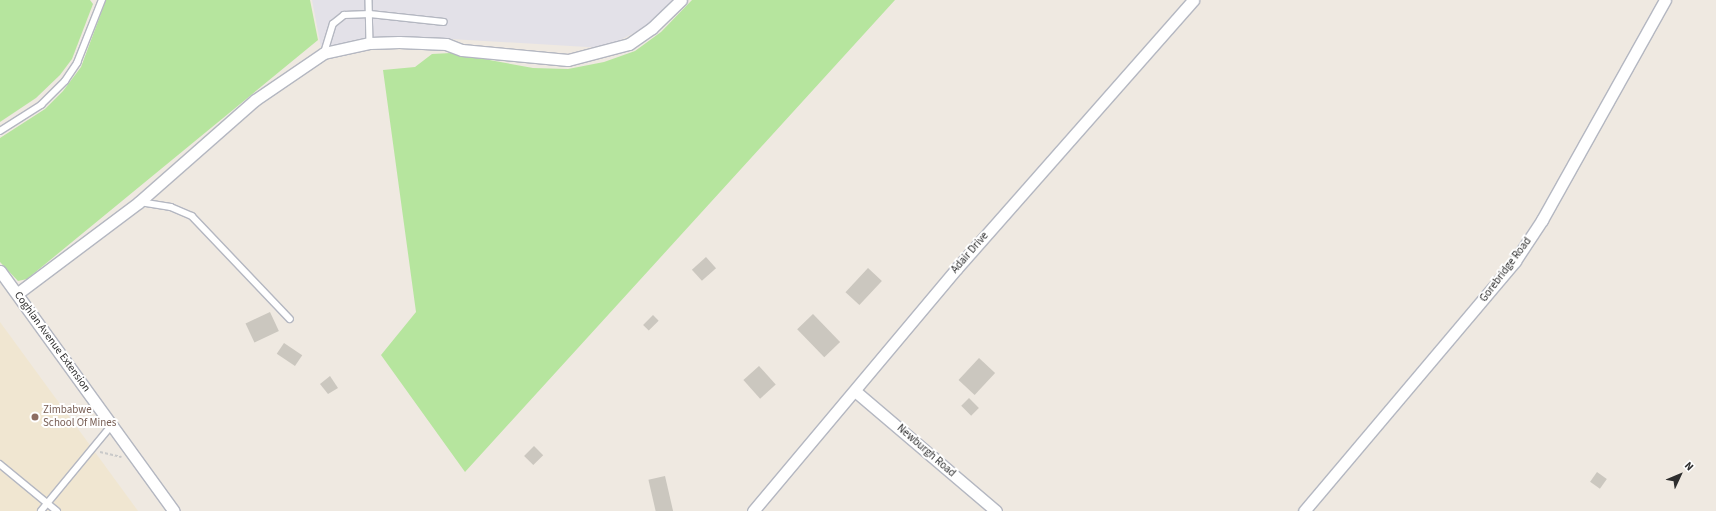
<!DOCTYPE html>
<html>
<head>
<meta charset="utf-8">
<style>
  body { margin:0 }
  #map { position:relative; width:1716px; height:511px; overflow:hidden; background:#efe9e1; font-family:"Source Sans 3",sans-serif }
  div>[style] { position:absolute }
  .industrial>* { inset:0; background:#e3e1e8 }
  .education>* { inset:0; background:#f0e6d1 }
  .green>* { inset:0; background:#b6e59e }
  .building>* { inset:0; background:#cbc7bf; transform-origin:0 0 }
  .path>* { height:2px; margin-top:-1px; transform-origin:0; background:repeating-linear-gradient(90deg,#c9c9c9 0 3px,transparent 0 5px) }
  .roads { filter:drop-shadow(1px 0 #b4b7c1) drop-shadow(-1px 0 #b4b7c1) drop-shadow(0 1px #b4b7c1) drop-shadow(0 -1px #b4b7c1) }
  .service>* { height:5.5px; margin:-2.75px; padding:0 2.75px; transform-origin:2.75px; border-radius:2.75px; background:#fff }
  .minor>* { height:11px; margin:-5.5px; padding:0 5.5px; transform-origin:5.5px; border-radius:5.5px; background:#fff }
  .dots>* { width:11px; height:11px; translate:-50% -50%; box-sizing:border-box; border:2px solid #fff; border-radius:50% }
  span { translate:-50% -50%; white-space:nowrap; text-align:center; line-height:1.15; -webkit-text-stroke:4px #fff; paint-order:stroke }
  .street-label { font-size:11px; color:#2e2e2e }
  .education-label { font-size:11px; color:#785e54 }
  .left { translate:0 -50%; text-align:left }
  .north { position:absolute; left:1660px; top:455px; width:40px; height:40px; -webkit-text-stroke:3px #fff; paint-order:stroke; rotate:46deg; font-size:11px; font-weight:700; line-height:16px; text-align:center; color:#2e2e2e }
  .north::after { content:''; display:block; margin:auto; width:14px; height:18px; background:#2e2e2e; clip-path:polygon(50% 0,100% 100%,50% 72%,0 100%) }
</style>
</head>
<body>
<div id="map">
  <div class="industrial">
    <i style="clip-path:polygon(312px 0,673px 0,648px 26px,604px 48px,451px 39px,376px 38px,321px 47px)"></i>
  </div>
  <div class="education">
    <i style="clip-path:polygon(0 322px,138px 511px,0 511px)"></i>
  </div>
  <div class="green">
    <i style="clip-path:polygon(0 0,90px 0,93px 4px,72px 59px,60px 75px,36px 98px,0 122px)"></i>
    <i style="clip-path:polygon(106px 0,310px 0,318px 40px,27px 279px,18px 281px,0 262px,0 138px,45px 109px,63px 91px,81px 67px)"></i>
    <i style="clip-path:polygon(692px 0,895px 0,465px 472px,381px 355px,416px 312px,383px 70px,415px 67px,432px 54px,451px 53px,533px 68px,568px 69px,604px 62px,635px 51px,661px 32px)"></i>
  </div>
  <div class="building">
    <i style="left:706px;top:257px;width:15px;height:19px;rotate:48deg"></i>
    <i style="left:868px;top:268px;width:19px;height:33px;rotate:43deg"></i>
    <i style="left:270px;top:312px;width:21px;height:27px;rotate:65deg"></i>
    <i style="left:813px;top:314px;width:39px;height:22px;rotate:46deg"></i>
    <i style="left:653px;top:315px;width:8px;height:14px;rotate:45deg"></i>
    <i style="left:284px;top:343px;width:22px;height:13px;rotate:34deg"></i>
    <i style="left:979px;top:358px;width:22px;height:30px;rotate:43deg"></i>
    <i style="left:759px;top:366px;width:25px;height:21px;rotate:48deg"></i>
    <i style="clip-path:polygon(330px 376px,338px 388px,328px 394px,320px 384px)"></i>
    <i style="left:969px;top:398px;width:14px;height:11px;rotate:45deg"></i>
    <i style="left:534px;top:446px;width:13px;height:14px;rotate:45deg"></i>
    <i style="left:1597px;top:472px;width:12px;height:12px;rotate:35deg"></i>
    <i style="left:665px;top:476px;width:36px;height:17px;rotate:77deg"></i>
  </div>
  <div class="path">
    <i style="left:100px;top:452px;width:22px;rotate:13deg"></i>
  </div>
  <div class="roads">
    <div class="service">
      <i style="left:369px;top:0;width:43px;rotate:88.7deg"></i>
      <i style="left:324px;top:53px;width:30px;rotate:-73deg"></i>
      <i style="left:333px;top:24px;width:14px;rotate:-39deg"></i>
      <i style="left:344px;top:15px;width:26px;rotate:-2deg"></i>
      <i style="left:370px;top:14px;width:74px;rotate:6.2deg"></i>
      <i style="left:0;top:131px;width:49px;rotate:-32.4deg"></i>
      <i style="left:41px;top:105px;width:34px;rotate:-45deg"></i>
      <i style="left:65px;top:81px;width:22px;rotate:-56deg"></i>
      <i style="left:77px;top:63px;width:68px;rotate:-68.4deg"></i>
      <i style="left:140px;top:202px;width:31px;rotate:9deg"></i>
      <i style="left:171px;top:207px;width:23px;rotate:23deg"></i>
      <i style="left:192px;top:216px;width:142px;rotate:46.4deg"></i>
      <i style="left:0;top:464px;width:74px;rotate:39.5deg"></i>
      <i style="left:41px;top:511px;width:112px;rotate:-50.5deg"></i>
    </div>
    <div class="minor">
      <i style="left:0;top:271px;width:296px;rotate:54.1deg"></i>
      <i style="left:18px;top:293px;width:151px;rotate:-36.9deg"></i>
      <i style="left:139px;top:202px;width:154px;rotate:-41.3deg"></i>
      <i style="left:255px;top:100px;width:83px;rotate:-34.3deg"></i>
      <i style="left:324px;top:53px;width:47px;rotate:-12.3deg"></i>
      <i style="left:370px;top:43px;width:29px;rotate:-2deg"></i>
      <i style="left:399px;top:42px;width:47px;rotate:2.4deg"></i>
      <i style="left:446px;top:44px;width:17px;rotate:21deg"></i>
      <i style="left:462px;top:50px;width:106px;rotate:5.4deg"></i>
      <i style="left:568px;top:60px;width:63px;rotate:-14.7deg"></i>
      <i style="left:629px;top:44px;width:28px;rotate:-35deg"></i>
      <i style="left:652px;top:28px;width:40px;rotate:-44deg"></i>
      <i style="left:855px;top:391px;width:185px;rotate:40.4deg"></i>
      <i style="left:753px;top:511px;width:317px;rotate:-50deg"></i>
      <i style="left:957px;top:268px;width:357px;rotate:-48.6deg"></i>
      <i style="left:1304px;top:511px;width:327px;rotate:-49.8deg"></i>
      <i style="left:1515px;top:261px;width:49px;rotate:-56.6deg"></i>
      <i style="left:1542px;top:220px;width:252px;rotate:-60.8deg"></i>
    </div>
  </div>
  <div class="dots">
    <i style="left:35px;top:417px;background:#8d6e63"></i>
  </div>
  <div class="street-label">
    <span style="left:970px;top:253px;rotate:-49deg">Adair Drive</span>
    <span style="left:1506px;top:270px;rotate:-53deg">Gorebridge Road</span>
    <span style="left:52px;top:342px;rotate:54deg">Coghlan Avenue Extension</span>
    <span style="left:926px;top:451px;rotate:41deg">Newburgh Road</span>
  </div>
  <div class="education-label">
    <span class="left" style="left:43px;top:417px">Zimbabwe<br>School Of Mines</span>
  </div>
  <div class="north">N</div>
</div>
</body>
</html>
